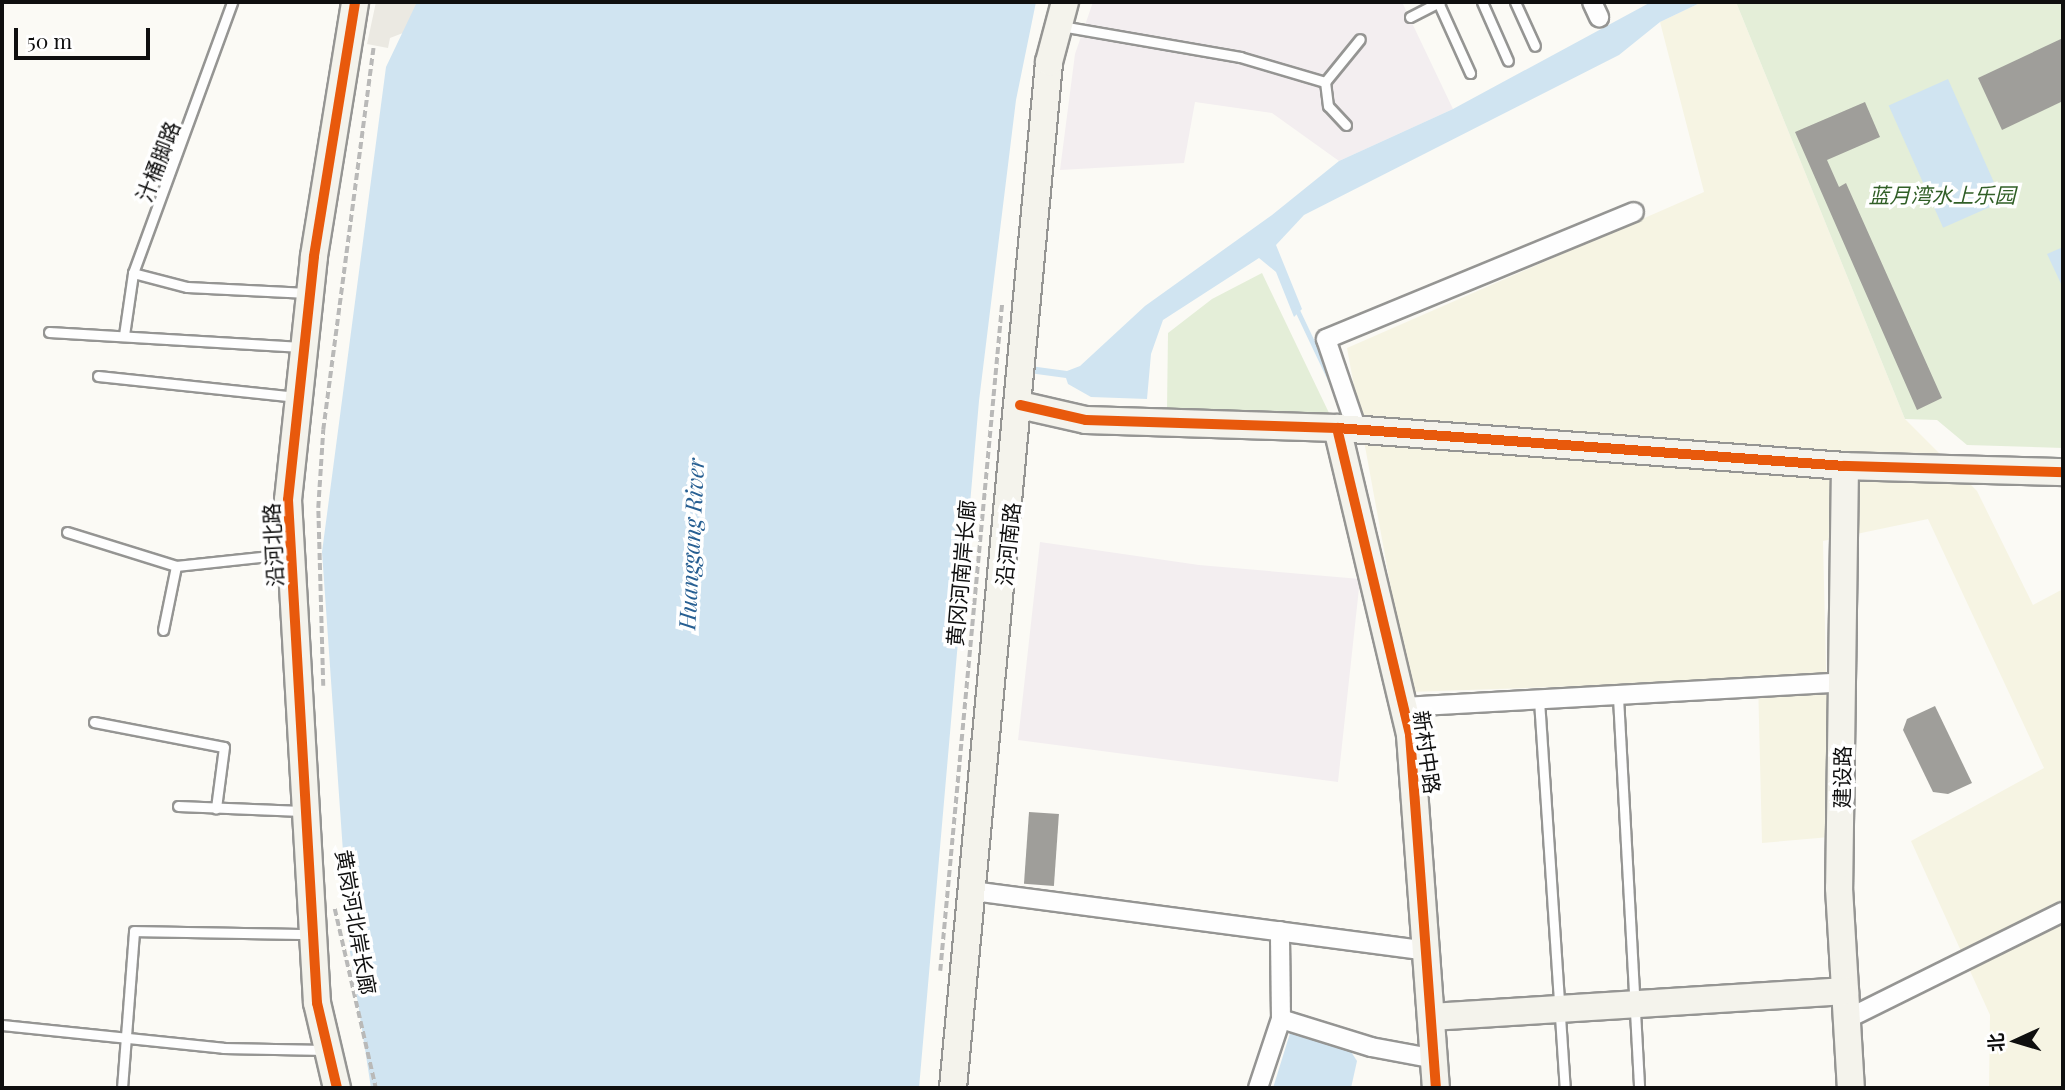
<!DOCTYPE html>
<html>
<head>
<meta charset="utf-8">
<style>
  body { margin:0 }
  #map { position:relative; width:2065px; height:1090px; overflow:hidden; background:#fbfaf5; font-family:"Playfair Display","Noto Sans SC",serif }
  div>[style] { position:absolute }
  .industrial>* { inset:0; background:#f3eef0 }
  .farmland>* { inset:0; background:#f6f4e3 }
  .green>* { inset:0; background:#e4eed8 }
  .plaza>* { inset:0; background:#ebe9e2 }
  .water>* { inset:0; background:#d0e4f1; transform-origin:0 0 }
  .stream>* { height:5px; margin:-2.5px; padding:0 2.5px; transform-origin:2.5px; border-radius:2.5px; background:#d0e4f1 }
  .building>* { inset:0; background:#9f9e9a; transform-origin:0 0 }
  .path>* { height:3.5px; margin-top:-1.75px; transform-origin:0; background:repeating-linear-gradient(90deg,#b9b9b8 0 7px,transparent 0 10.5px) }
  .roads { filter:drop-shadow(2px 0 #959593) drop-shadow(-2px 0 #959593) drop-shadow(0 2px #959593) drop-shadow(0 -2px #959593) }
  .lane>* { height:9px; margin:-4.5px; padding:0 4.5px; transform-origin:4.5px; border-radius:4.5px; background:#fefefe }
  .street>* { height:18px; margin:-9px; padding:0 9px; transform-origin:9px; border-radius:9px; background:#fefefe }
  .secondary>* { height:26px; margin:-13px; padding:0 13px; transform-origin:13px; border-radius:13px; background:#f4f3ec }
  .cycleway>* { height:10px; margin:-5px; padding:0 5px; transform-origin:5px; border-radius:5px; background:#e8590c }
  span { translate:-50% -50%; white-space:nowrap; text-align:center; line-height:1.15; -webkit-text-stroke:7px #fff; paint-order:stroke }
  .street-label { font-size:21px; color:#0f0f0f }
  .park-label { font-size:21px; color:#315f27; font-style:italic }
  .water-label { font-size:23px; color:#275f92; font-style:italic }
  .frame { position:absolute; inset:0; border:4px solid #0f0f0f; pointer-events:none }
  .north { position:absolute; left:1981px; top:1006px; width:70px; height:70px; -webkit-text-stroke:5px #fff; paint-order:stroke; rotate:266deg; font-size:19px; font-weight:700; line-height:28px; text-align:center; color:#0f0f0f }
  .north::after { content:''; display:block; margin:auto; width:24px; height:32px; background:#0f0f0f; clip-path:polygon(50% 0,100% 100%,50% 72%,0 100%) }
  .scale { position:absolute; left:14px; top:28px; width:136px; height:32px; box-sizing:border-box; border:4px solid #0f0f0f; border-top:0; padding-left:9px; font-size:21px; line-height:24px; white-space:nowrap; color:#0f0f0f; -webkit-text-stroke:5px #fff; paint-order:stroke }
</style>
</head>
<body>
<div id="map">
  <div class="industrial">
    <i style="clip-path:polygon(1093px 2px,1402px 2px,1453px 109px,1339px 161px,1272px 113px,1195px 102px,1184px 163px,1060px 170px,1075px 54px)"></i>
    <i style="clip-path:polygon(1040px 542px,1199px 565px,1360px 579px,1338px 782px,1018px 740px)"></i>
  </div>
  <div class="farmland">
    <i style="clip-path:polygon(1702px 2px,1736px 2px,1905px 419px,1977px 491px,2033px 605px,2063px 589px,2063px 1088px,1989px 1088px,1990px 1015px,1911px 841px,2044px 768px,1928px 519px,1823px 541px,1830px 837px,1762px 843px,1758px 680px,1410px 692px,1347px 348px,1704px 192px,1660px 22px)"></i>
  </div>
  <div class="green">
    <i style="clip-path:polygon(1736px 2px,2063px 2px,2063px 448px,1967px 445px,1937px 420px,1905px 419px)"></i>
    <i style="clip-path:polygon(1262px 273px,1330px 415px,1167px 409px,1168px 333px,1212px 299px)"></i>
  </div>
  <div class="plaza">
    <i style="clip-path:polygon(376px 2px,418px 2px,403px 33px,390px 38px,388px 48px,367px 44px)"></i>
  </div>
  <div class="water">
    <i style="clip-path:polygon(417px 2px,1036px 2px,1016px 100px,979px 401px,919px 1088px,371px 1088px,350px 952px,322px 552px,386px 67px)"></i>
    <i style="clip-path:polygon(1651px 2px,1702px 2px,1660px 22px,1619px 55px,1304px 215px,1276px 245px,1302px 309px,1294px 317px,1276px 272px,1259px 258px,1163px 320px,1151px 354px,1147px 399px,1091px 397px,1068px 384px,1066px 378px,1029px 373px,1030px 366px,1067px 371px,1080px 366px,1145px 306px,1272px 215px,1339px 161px,1453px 109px)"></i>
    <i style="left:1948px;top:79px;width:134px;height:65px;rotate:66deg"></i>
    <i style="clip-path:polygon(2063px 247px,2063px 288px,2047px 254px)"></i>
    <i style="clip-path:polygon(1291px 1030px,1348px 1047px,1357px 1061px,1351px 1088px,1273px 1088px)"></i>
  </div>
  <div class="stream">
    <i style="left:1296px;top:308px;width:89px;rotate:64.6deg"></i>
  </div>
  <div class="building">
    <i style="clip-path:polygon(2063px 38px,2063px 101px,2002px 130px,1978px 78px)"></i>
    <i style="clip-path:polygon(1865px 102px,1880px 137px,1827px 160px,1839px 187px,1846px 183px,1942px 398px,1917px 410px,1795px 132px)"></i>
    <i style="clip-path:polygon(1935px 706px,1972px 783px,1948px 794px,1933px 792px,1903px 730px,1907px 719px)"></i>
    <i style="left:1029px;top:812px;width:30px;height:72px;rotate:4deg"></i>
  </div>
  <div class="path">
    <i style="left:323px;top:686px;width:178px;rotate:-91.6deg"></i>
    <i style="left:318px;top:508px;width:78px;rotate:-86.3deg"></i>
    <i style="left:323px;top:430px;width:385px;rotate:-82.5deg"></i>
    <i style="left:335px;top:909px;width:184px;rotate:77.1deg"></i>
    <i style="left:940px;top:971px;width:671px;rotate:-84.7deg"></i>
  </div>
  <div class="roads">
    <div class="lane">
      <i style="left:1438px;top:2px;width:78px;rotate:65.7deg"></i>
      <i style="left:1482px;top:2px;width:64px;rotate:66.2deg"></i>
      <i style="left:1515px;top:2px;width:48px;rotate:65.6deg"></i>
      <i style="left:1410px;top:17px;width:34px;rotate:-27deg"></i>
      <i style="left:1061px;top:26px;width:182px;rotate:9.8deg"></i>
      <i style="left:1240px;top:57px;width:89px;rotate:16.4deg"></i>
      <i style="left:1346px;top:125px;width:26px;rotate:-133deg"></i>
      <i style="left:1328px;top:106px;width:24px;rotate:-97deg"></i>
      <i style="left:1325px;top:82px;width:55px;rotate:-50.9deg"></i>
      <i style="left:133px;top:273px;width:56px;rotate:14.5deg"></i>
      <i style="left:187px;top:287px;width:121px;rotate:2.8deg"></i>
      <i style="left:49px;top:332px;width:253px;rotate:3.4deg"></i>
      <i style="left:124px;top:335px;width:63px;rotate:-81.7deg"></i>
      <i style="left:133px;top:273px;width:289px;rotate:-69.9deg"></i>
      <i style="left:98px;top:376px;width:200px;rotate:6deg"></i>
      <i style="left:67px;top:532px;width:114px;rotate:17.3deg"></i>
      <i style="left:163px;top:630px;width:65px;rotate:-78.5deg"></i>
      <i style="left:176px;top:566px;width:114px;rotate:-6.1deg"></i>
      <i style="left:1618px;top:697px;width:392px;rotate:86.9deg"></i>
      <i style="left:1539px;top:700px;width:389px;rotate:86.2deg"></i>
      <i style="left:94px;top:722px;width:132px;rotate:10.9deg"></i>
      <i style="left:224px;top:747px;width:62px;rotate:97.5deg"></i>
      <i style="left:178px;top:806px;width:124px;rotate:2.3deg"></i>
      <i style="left:2px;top:1025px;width:222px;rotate:5.9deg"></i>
      <i style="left:223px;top:1048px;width:103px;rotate:1.1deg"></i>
      <i style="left:122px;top:1088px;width:157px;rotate:-85.6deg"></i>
      <i style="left:134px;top:931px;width:176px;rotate:1deg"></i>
    </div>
    <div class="street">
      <i style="left:1592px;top:2px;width:17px;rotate:65deg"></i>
      <i style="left:1357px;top:430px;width:96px;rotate:-108.8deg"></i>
      <i style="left:1326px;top:339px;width:333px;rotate:-22.4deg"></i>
      <i style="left:1403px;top:707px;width:442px;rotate:-3.2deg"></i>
      <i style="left:973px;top:891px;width:460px;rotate:7.5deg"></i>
      <i style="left:1281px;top:1019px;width:94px;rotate:17.3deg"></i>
      <i style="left:1371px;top:1047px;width:65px;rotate:10.6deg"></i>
      <i style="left:1847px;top:1019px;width:241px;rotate:-26.4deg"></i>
      <i style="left:1258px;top:1088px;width:73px;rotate:-71.6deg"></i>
      <i style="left:1281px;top:1019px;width:88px;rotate:-90.7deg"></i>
    </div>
    <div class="secondary">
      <i style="left:1020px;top:405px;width:68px;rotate:12.8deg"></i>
      <i style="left:1086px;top:420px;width:251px;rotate:1.8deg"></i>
      <i style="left:1337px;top:428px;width:509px;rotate:4.28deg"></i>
      <i style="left:1845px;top:466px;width:218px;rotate:1.6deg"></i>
      <i style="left:1337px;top:428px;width:316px;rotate:76.6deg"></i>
      <i style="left:1410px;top:735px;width:354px;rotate:85.8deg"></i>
      <i style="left:1845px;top:466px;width:422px;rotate:90.8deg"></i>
      <i style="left:1839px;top:888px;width:200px;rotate:86.6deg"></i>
      <i style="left:1432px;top:1017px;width:414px;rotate:-3.6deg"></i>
      <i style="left:337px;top:1088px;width:87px;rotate:-103.2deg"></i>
      <i style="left:317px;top:1003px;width:504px;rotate:-93.3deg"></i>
      <i style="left:288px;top:500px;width:245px;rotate:-83.9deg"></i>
      <i style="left:314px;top:256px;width:257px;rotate:-80.8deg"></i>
      <i style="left:953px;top:1088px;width:1030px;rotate:-84.65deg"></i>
      <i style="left:1049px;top:62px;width:62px;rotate:-75.1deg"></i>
    </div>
  </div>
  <div class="cycleway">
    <i style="left:1020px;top:405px;width:68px;rotate:12.8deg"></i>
    <i style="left:1086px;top:420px;width:251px;rotate:1.8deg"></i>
    <i style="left:1337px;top:428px;width:509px;rotate:4.28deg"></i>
    <i style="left:1845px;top:466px;width:218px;rotate:1.6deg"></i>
    <i style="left:1337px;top:428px;width:316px;rotate:76.6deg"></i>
    <i style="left:1410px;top:735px;width:354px;rotate:85.8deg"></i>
    <i style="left:337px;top:1088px;width:87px;rotate:-103.2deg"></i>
    <i style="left:317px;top:1003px;width:504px;rotate:-93.3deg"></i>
    <i style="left:288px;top:500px;width:245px;rotate:-83.9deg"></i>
    <i style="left:314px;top:256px;width:257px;rotate:-80.8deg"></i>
  </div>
  <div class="street-label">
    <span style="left:157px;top:161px;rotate:-69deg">汁桶脚路</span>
    <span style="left:1007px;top:544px;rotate:-84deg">沿河南路</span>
    <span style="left:272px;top:545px;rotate:-93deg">沿河北路</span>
    <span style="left:960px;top:573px;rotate:-85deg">黄冈河南岸长廊</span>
    <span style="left:1428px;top:752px;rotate:82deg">新村中路</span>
    <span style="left:1841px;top:777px;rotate:-89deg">建设路</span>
    <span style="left:357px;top:922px;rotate:80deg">黄岗河北岸长廊</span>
  </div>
  <div class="park-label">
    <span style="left:1942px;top:194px">蓝月湾水上乐园</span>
  </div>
  <div class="water-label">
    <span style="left:691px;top:544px;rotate:-87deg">Huanggang River</span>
  </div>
  <div class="frame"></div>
  <div class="north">北</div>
  <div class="scale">50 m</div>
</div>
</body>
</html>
